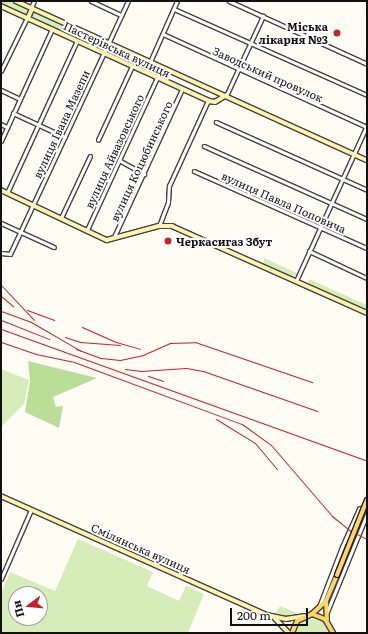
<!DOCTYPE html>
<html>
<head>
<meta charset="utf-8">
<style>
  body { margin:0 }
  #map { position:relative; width:368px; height:634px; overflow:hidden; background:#fffcf3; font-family:Literata,serif }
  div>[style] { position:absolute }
  .green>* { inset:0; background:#d6edba; transform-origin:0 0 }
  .forest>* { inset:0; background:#bade98 }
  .roads { filter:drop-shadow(1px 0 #434343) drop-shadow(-1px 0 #434343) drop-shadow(0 1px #434343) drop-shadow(0 -1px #434343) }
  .minor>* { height:2.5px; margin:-1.25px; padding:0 1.25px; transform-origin:1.25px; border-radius:1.25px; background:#fff }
  .tertiary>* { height:3px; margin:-1.5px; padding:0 1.5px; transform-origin:1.5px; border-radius:1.5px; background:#fff }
  .secondary>* { height:3.5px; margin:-1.75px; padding:0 1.75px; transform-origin:1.75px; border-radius:1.75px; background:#fff4ae }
  .primary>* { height:4px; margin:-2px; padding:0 2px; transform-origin:2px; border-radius:2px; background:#ffd563 }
  .rail>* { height:1px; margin:-0.5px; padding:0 0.5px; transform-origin:0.5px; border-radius:0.5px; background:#ca1f2c }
  .bridges { filter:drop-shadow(1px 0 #212121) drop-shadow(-1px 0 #212121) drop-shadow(0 1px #212121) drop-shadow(0 -1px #212121) }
  .primary-bridge>* { height:4px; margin:-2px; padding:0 2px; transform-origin:2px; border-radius:2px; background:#ffd563 }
  .dots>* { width:11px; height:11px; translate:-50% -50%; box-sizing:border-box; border:2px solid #fff; border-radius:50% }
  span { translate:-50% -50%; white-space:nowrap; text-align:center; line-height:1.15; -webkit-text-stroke:4px #fff; paint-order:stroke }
  .poi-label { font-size:11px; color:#101010; font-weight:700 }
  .right { translate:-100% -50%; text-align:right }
  .left { translate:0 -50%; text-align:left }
  .street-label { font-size:11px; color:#101010 }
  .frame { position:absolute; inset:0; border:2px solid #101010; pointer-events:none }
  .north { position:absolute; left:8px; top:586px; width:40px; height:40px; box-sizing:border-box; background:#fff; border:1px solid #9f9f9f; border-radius:50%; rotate:254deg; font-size:11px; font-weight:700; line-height:16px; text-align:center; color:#101010 }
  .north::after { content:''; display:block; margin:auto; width:14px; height:18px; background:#ca1f2c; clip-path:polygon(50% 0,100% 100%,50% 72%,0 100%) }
  .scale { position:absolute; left:230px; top:608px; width:78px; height:18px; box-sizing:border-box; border:2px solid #101010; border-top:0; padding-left:5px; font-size:12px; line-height:14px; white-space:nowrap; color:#101010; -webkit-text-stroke:3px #fff; paint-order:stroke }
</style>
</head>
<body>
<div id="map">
  <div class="green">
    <i style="clip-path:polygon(1px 1px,12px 1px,29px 11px,25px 16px,1px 5px)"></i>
    <i style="left:33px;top:11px;width:79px;height:8px;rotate:24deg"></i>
    <i style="clip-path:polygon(264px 258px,297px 273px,297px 275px,293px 277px,264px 265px)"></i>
    <i style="clip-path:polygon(309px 279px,367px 305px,367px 311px,308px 284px)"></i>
    <i style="clip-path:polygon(1px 369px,29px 380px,24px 404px,1px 427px)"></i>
    <i style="clip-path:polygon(evenodd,78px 539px,153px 572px,147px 586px,179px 601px,186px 586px,204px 594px,188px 633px,1px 633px,1px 593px,10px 572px,55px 591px,78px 539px,16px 594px,40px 594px,40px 618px,16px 618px,16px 594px)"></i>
    <i style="clip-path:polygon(280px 606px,297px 613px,315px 609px,285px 617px,275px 614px)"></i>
    <i style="clip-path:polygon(306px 618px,323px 621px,329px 633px,295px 633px,299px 623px)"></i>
  </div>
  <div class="forest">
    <i style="clip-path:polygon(28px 361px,97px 378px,53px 397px,56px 407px,63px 406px,59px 428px,25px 412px,30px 381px)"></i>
  </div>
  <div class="roads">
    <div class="minor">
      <i style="left:91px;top:1px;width:33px;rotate:25deg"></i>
      <i style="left:229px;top:1px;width:152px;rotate:24.5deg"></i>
      <i style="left:31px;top:8px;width:8px;rotate:-67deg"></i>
      <i style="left:174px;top:9px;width:211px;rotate:24deg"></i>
      <i style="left:163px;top:34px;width:224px;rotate:24.5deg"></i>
      <i style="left:150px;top:62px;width:67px;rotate:-66.1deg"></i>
      <i style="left:1px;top:71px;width:59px;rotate:-63.9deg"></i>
      <i style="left:1px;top:90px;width:21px;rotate:25deg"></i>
      <i style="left:226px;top:96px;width:88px;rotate:-65.2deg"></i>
      <i style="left:13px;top:113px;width:57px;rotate:24.8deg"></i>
      <i style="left:216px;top:122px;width:166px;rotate:24.2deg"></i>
      <i style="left:1px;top:124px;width:7px;rotate:27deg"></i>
      <i style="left:98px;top:140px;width:81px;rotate:-65.3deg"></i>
      <i style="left:1px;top:141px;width:123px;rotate:-65.5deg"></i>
      <i style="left:204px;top:146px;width:179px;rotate:24.1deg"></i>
      <i style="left:119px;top:160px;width:29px;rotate:29deg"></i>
      <i style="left:194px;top:171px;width:189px;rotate:24deg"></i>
      <i style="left:7px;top:193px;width:167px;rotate:-65.3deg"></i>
      <i style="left:61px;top:218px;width:68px;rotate:-64.9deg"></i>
      <i style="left:1px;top:223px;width:58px;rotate:24.4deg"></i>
      <i style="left:159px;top:226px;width:25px;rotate:-69deg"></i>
      <i style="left:168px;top:203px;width:17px;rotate:-87deg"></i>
      <i style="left:169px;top:186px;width:94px;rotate:-65.4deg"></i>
      <i style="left:87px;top:230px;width:167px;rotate:-65.3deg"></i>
      <i style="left:114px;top:237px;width:163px;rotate:-65.3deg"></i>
      <i style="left:309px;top:251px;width:64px;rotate:25deg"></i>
      <i style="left:1px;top:253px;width:9px;rotate:6deg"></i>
      <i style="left:296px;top:281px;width:171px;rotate:-65.5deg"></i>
      <i style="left:1px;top:579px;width:75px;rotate:-66.5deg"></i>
      <i style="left:319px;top:607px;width:64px;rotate:-69deg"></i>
      <i style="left:342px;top:547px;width:42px;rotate:-65.9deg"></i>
      <i style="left:359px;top:509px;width:5px;rotate:-22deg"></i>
      <i style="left:327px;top:612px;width:106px;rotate:-67.8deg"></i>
    </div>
    <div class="tertiary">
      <i style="left:10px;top:254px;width:279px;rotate:-65deg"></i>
    </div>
    <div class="secondary">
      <i style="left:16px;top:1px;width:385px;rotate:24.4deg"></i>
      <i style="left:1px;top:6px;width:229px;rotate:24.5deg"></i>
      <i style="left:209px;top:101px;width:6px;rotate:9deg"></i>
      <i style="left:215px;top:102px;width:12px;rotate:-31deg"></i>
      <i style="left:28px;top:18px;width:10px;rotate:-66deg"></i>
      <i style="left:1px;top:190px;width:117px;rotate:25.3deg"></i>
      <i style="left:107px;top:240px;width:54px;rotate:-15.1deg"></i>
      <i style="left:159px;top:226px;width:13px"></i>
      <i style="left:172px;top:226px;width:214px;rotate:24deg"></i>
      <i style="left:1px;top:496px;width:291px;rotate:24.1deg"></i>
      <i style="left:267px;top:615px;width:19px;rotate:12deg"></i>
      <i style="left:286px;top:619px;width:18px;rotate:-9deg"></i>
      <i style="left:275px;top:618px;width:21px;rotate:47deg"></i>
    </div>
    <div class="primary">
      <i style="left:326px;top:601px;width:19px;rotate:87deg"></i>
      <i style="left:312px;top:614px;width:19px;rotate:-43deg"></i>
      <i style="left:326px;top:601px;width:28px;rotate:-67deg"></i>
      <i style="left:292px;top:633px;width:13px;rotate:-67deg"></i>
      <i style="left:297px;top:621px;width:17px;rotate:-25deg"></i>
      <i style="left:312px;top:614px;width:14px;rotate:21deg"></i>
      <i style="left:325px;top:619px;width:16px;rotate:60deg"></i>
    </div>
  </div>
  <div class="rail">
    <i style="left:1px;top:285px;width:48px;rotate:46.7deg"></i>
    <i style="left:1px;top:296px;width:16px;rotate:40deg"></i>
    <i style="left:27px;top:310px;width:29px;rotate:20deg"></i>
    <i style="left:1px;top:311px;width:32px;rotate:20deg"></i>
    <i style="left:31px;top:322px;width:58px;rotate:30.1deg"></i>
    <i style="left:1px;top:320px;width:52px;rotate:21.6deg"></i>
    <i style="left:82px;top:327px;width:37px;rotate:24deg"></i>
    <i style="left:1px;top:329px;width:389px;rotate:19.8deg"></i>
    <i style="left:65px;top:337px;width:16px;rotate:18deg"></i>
    <i style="left:80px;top:342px;width:40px;rotate:4.3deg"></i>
    <i style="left:1px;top:342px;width:37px;rotate:19deg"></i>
    <i style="left:36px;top:354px;width:39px;rotate:12deg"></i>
    <i style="left:74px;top:362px;width:179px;rotate:20.3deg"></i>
    <i style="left:242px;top:424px;width:36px;rotate:36deg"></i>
    <i style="left:271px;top:445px;width:94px;rotate:49.3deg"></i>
    <i style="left:332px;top:516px;width:22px;rotate:39deg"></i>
    <i style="left:349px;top:530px;width:20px;rotate:27deg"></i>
    <i style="left:116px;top:342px;width:25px;rotate:16deg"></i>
    <i style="left:76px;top:349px;width:27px;rotate:20deg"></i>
    <i style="left:101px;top:358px;width:19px;rotate:6deg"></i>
    <i style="left:120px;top:360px;width:24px;rotate:-12deg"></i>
    <i style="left:143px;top:355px;width:30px;rotate:-24deg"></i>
    <i style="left:170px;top:343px;width:25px;rotate:-2deg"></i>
    <i style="left:195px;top:342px;width:124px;rotate:18.9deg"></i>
    <i style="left:125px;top:369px;width:16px;rotate:7deg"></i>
    <i style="left:141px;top:371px;width:45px;rotate:-3.8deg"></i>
    <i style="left:186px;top:368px;width:17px;rotate:10deg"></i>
    <i style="left:203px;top:371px;width:121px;rotate:19.3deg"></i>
    <i style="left:148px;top:376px;width:16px;rotate:18deg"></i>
    <i style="left:216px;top:419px;width:46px;rotate:31.6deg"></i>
    <i style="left:255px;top:443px;width:34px;rotate:50deg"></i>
  </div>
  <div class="bridges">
    <div class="primary-bridge">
      <i style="left:337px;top:575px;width:81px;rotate:-68.2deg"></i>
    </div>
  </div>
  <div class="dots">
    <i style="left:337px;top:33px;background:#ca1f2c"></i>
    <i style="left:168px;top:241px;background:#ca1f2c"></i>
  </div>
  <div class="poi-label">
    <span class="right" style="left:328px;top:33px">Міська<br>лікарня №3</span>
    <span class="left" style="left:176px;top:241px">Черкасигаз Збут</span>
  </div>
  <div class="street-label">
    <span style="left:117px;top:49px;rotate:25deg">Пастерівська вулиця</span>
    <span style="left:268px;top:74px;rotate:24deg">Заводський провулок</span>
    <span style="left:61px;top:124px;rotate:-65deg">вулиця Івана Мазепи</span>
    <span style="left:114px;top:151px;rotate:-65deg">вулиця Айвазовського</span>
    <span style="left:141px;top:161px;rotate:-65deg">вулиця Коцюбинського</span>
    <span style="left:284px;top:202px;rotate:24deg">вулиця Павла Поповича</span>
    <span style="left:141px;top:548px;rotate:24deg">Смілянська вулиця</span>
  </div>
  <div class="frame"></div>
  <div class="north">Пн</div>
  <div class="scale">200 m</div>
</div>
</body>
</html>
